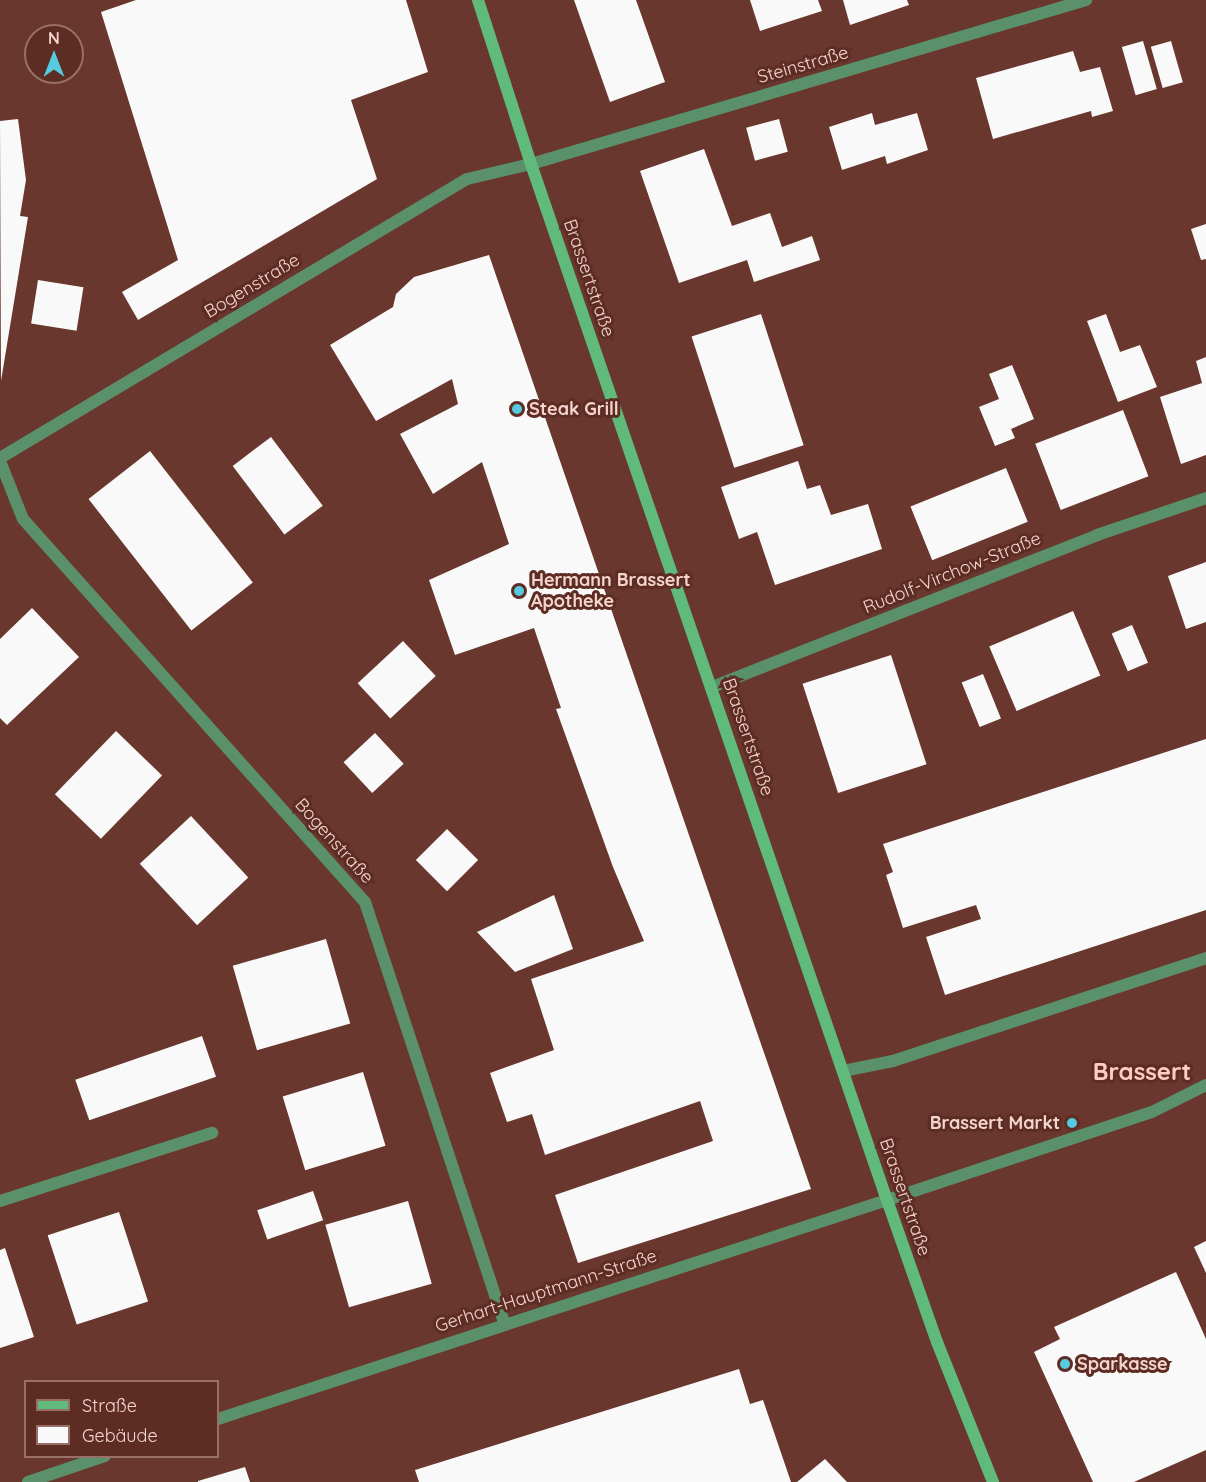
<!DOCTYPE html>
<html>
<head>
<meta charset="utf-8">
<style>
  body { margin:0 }
  #map { position:relative; width:1206px; height:1482px; overflow:hidden; background:#69372d; font-family:Quicksand,sans-serif }
  div>[style] { position:absolute }
  .building>* { inset:0; background:#f9f9f9; transform-origin:0 0 }
  .service>* { height:12px; margin:-6px; padding:0 6px; transform-origin:6px; border-radius:6px; background:#5b916a }
  .minor>* { height:12px; margin:-6px; padding:0 6px; transform-origin:6px; border-radius:6px; background:#5b916a }
  .secondary>* { height:12px; margin:-6px; padding:0 6px; transform-origin:6px; border-radius:6px; background:#60ba7c }
  .dots>* { width:16px; height:16px; translate:-50% -50%; box-sizing:border-box; border:3px solid #5d2c23; border-radius:50% }
  span { translate:-50% -50%; white-space:nowrap; text-align:center; line-height:1.15; -webkit-text-stroke:6px #5d2c23; paint-order:stroke }
  .street-label { font-size:18px; color:#f4d5ce }
  .poi-label { font-size:18px; color:#f4d5ce; font-weight:700 }
  .left { translate:0 -50%; text-align:left }
  .right { translate:-100% -50%; text-align:right }
  .district-label { font-size:24px; color:#feccc2; font-weight:700 }
  .legend { position:absolute; left:24px; top:1380px; width:195px; height:78px; box-sizing:border-box; background:#5d2c23; border:2px solid #997067; margin:0; padding:8px 10px; list-style:none; font-size:18px; color:#f4d5ce }
  .legend li { display:flex; align-items:center; gap:12px; height:30px }
  .legend b { width:30px; border:2px solid #997067 }
  .north { position:absolute; left:24px; top:24px; width:60px; height:60px; box-sizing:border-box; background:#5d2c23; border:2px solid #997067; border-radius:50%; rotate:0deg; font-size:16px; font-weight:700; line-height:24px; text-align:center; color:#f4d5ce }
  .north::after { content:''; display:block; margin:auto; width:21px; height:27px; background:#55cae0; clip-path:polygon(50% 0,100% 100%,50% 72%,0 100%) }
</style>
</head>
<body>
<div id="map">
  <div class="building">
    <i style="clip-path:polygon(136px 0,406px 0,428px 72px,351px 100px,377px 179px,138px 320px,122px 292px,178px 260px,101px 12px)"></i>
    <i style="clip-path:polygon(574px 0,636px 0,665px 82px,610px 102px)"></i>
    <i style="clip-path:polygon(750px 0,818px 0,822px 11px,760px 31px)"></i>
    <i style="clip-path:polygon(843px 0,907px 0,909px 5px,850px 25px)"></i>
    <i style="left:1143px;top:41px;width:50px;height:22px;rotate:74deg"></i>
    <i style="left:1171px;top:41px;width:43px;height:21px;rotate:74deg"></i>
    <i style="clip-path:polygon(1073px 51px,1080px 72px,1100px 67px,1113px 111px,1092px 117px,1091px 111px,993px 139px,976px 78px)"></i>
    <i style="clip-path:polygon(872px 113px,875px 125px,917px 113px,928px 150px,887px 164px,885px 156px,842px 170px,829px 127px)"></i>
    <i style="clip-path:polygon(18px 119px,26px 180px,20px 216px,28px 217px,1px 381px,0 121px)"></i>
    <i style="left:779px;top:119px;width:34px;height:34px;rotate:75deg"></i>
    <i style="clip-path:polygon(704px 149px,732px 226px,770px 213px,782px 247px,812px 236px,820px 260px,754px 282px,747px 260px,679px 283px,640px 171px)"></i>
    <i style="clip-path:polygon(1206px 224px,1206px 259px,1201px 260px,1191px 229px)"></i>
    <i style="clip-path:polygon(489px 255px,811px 1189px,578px 1263px,555px 1195px,713px 1141px,700px 1101px,545px 1155px,532px 1114px,507px 1122px,490px 1073px,554px 1050px,531px 979px,644px 941px,613px 867px,556px 709px,561px 708px,534px 628px,455px 655px,429px 580px,509px 544px,482px 462px,433px 494px,400px 434px,458px 404px,452px 379px,376px 421px,330px 345px,393px 307px,396px 294px,414px 277px)"></i>
    <i style="left:38px;top:280px;width:46px;height:44px;rotate:9deg"></i>
    <i style="left:761px;top:314px;width:138px;height:73px;rotate:72deg"></i>
    <i style="clip-path:polygon(1106px 314px,1120px 352px,1140px 345px,1157px 387px,1118px 402px,1087px 321px)"></i>
    <i style="clip-path:polygon(1206px 357px,1206px 455px,1181px 464px,1160px 397px,1202px 383px,1196px 361px)"></i>
    <i style="clip-path:polygon(1012px 365px,1034px 419px,1011px 429px,1015px 438px,995px 446px,979px 407px,999px 399px,989px 374px)"></i>
    <i style="left:1123px;top:410px;width:71px;height:94px;rotate:69deg"></i>
    <i style="left:271px;top:437px;width:86px;height:48px;rotate:53deg"></i>
    <i style="left:150px;top:451px;width:167px;height:78px;rotate:52deg"></i>
    <i style="clip-path:polygon(798px 461px,807px 489px,820px 485px,831px 515px,868px 504px,882px 549px,775px 585px,757px 532px,739px 539px,721px 487px)"></i>
    <i style="left:1006px;top:468px;width:58px;height:103px;rotate:68deg"></i>
    <i style="clip-path:polygon(1206px 562px,1206px 622px,1186px 629px,1168px 576px)"></i>
    <i style="clip-path:polygon(32px 608px,79px 657px,7px 725px,0 718px,0 639px)"></i>
    <i style="left:1073px;top:611px;width:70px;height:91px;rotate:67deg"></i>
    <i style="left:1132px;top:625px;width:41px;height:22px;rotate:67deg"></i>
    <i style="left:403px;top:641px;width:48px;height:62px;rotate:47deg"></i>
    <i style="left:891px;top:655px;width:115px;height:93px;rotate:72deg"></i>
    <i style="left:983px;top:674px;width:48px;height:23px;rotate:68deg"></i>
    <i style="left:116px;top:731px;width:64px;height:88px;rotate:44deg"></i>
    <i style="left:375px;top:733px;width:42px;height:43px;rotate:47deg"></i>
    <i style="clip-path:polygon(1206px 739px,1206px 910px,945px 995px,926px 937px,981px 919px,976px 905px,903px 928px,886px 875px,893px 872px,883px 844px)"></i>
    <i style="left:191px;top:816px;width:84px;height:70px;rotate:47deg"></i>
    <i style="left:447px;top:829px;width:44px;height:44px;rotate:45deg"></i>
    <i style="clip-path:polygon(554px 895px,573px 949px,515px 972px,477px 932px)"></i>
    <i style="left:326px;top:939px;width:88px;height:97px;rotate:74deg"></i>
    <i style="left:202px;top:1036px;width:43px;height:134px;rotate:71deg"></i>
    <i style="left:363px;top:1072px;width:77px;height:84px;rotate:73deg"></i>
    <i style="left:313px;top:1191px;width:31px;height:59px;rotate:71deg"></i>
    <i style="left:408px;top:1201px;width:86px;height:86px;rotate:74deg"></i>
    <i style="left:119px;top:1212px;width:94px;height:75px;rotate:72deg"></i>
    <i style="clip-path:polygon(1206px 1241px,1206px 1273px,1194px 1247px)"></i>
    <i style="clip-path:polygon(5px 1248px,34px 1337px,0 1348px,0 1250px)"></i>
    <i style="clip-path:polygon(1176px 1272px,1206px 1339px,1206px 1450px,1134px 1482px,1093px 1482px,1034px 1352px,1060px 1339px,1054px 1327px)"></i>
    <i style="clip-path:polygon(739px 1369px,750px 1404px,763px 1400px,791px 1482px,419px 1482px,415px 1470px)"></i>
    <i style="clip-path:polygon(825px 1459px,847px 1482px,797px 1482px)"></i>
    <i style="clip-path:polygon(245px 1467px,250px 1482px,198px 1482px,198px 1481px)"></i>
  </div>
  <div class="service">
    <i style="left:843px;top:1071px;width:51px;rotate:-11.3deg"></i>
    <i style="left:893px;top:1061px;width:330px;rotate:-18.2deg"></i>
    <i style="left:887px;top:1200px;width:279px;rotate:-18.4deg"></i>
    <i style="left:1152px;top:1112px;width:60px;rotate:-26.6deg"></i>
    <i style="left:0;top:1201px;width:223px;rotate:-17.8deg"></i>
  </div>
  <div class="minor">
    <i style="left:0;top:458px;width:544px;rotate:-30.86deg"></i>
    <i style="left:467px;top:179px;width:66px;rotate:-13.2deg"></i>
    <i style="left:531px;top:164px;width:579px;rotate:-16.46deg"></i>
    <i style="left:0;top:461px;width:62px;rotate:68.4deg"></i>
    <i style="left:23px;top:519px;width:513px;rotate:48.24deg"></i>
    <i style="left:365px;top:902px;width:443px;rotate:71.7deg"></i>
    <i style="left:712px;top:687px;width:414px;rotate:-21.5deg"></i>
    <i style="left:1097px;top:535px;width:115px;rotate:-18.7deg"></i>
    <i style="left:218px;top:1419px;width:704px;rotate:-18.13deg"></i>
    <i style="left:28px;top:1482px;width:81px;rotate:-18.7deg"></i>
  </div>
  <div class="secondary">
    <i style="left:478px;top:0;width:172px;rotate:72.1deg"></i>
    <i style="left:531px;top:164px;width:1095px;rotate:71.04deg"></i>
    <i style="left:887px;top:1200px;width:151px;rotate:70.6deg"></i>
    <i style="left:937px;top:1342px;width:151px;rotate:68.2deg"></i>
  </div>
  <div class="dots">
    <i style="left:517px;top:409px;background:#55cae0"></i>
    <i style="left:519px;top:591px;background:#55cae0"></i>
    <i style="left:1072px;top:1123px;background:#55cae0"></i>
    <i style="left:1065px;top:1364px;background:#55cae0"></i>
  </div>
  <div class="street-label">
    <span style="left:803px;top:65px;rotate:-16deg">Steinstraße</span>
    <span style="left:589px;top:278px;rotate:71deg">Brassertstraße</span>
    <span style="left:252px;top:286px;rotate:-31deg">Bogenstraße</span>
    <span style="left:952px;top:573px;rotate:-22deg">Rudolf-Virchow-Straße</span>
    <span style="left:748px;top:737px;rotate:71deg">Brassertstraße</span>
    <span style="left:334px;top:841px;rotate:48deg">Bogenstraße</span>
    <span style="left:905px;top:1197px;rotate:71deg">Brassertstraße</span>
    <span style="left:546px;top:1291px;rotate:-18deg">Gerhart-Hauptmann-Straße</span>
  </div>
  <div class="poi-label">
    <span class="left" style="left:529px;top:409px">Steak Grill</span>
    <span class="left" style="left:531px;top:591px">Hermann Brassert<br>Apotheke</span>
    <span class="right" style="left:1060px;top:1123px">Brassert Markt</span>
    <span class="left" style="left:1077px;top:1364px">Sparkasse</span>
  </div>
  <div class="district-label">
    <span style="left:1142px;top:1072px">Brassert</span>
  </div>
  <ul class="legend">
  <li><b style="height:8px;background:#60ba7c"></b>Straße</li>
  <li><b style="height:16px;background:#f9f9f9"></b>Gebäude</li>
  </ul>
  <div class="north">N</div>
</div>
</body>
</html>
